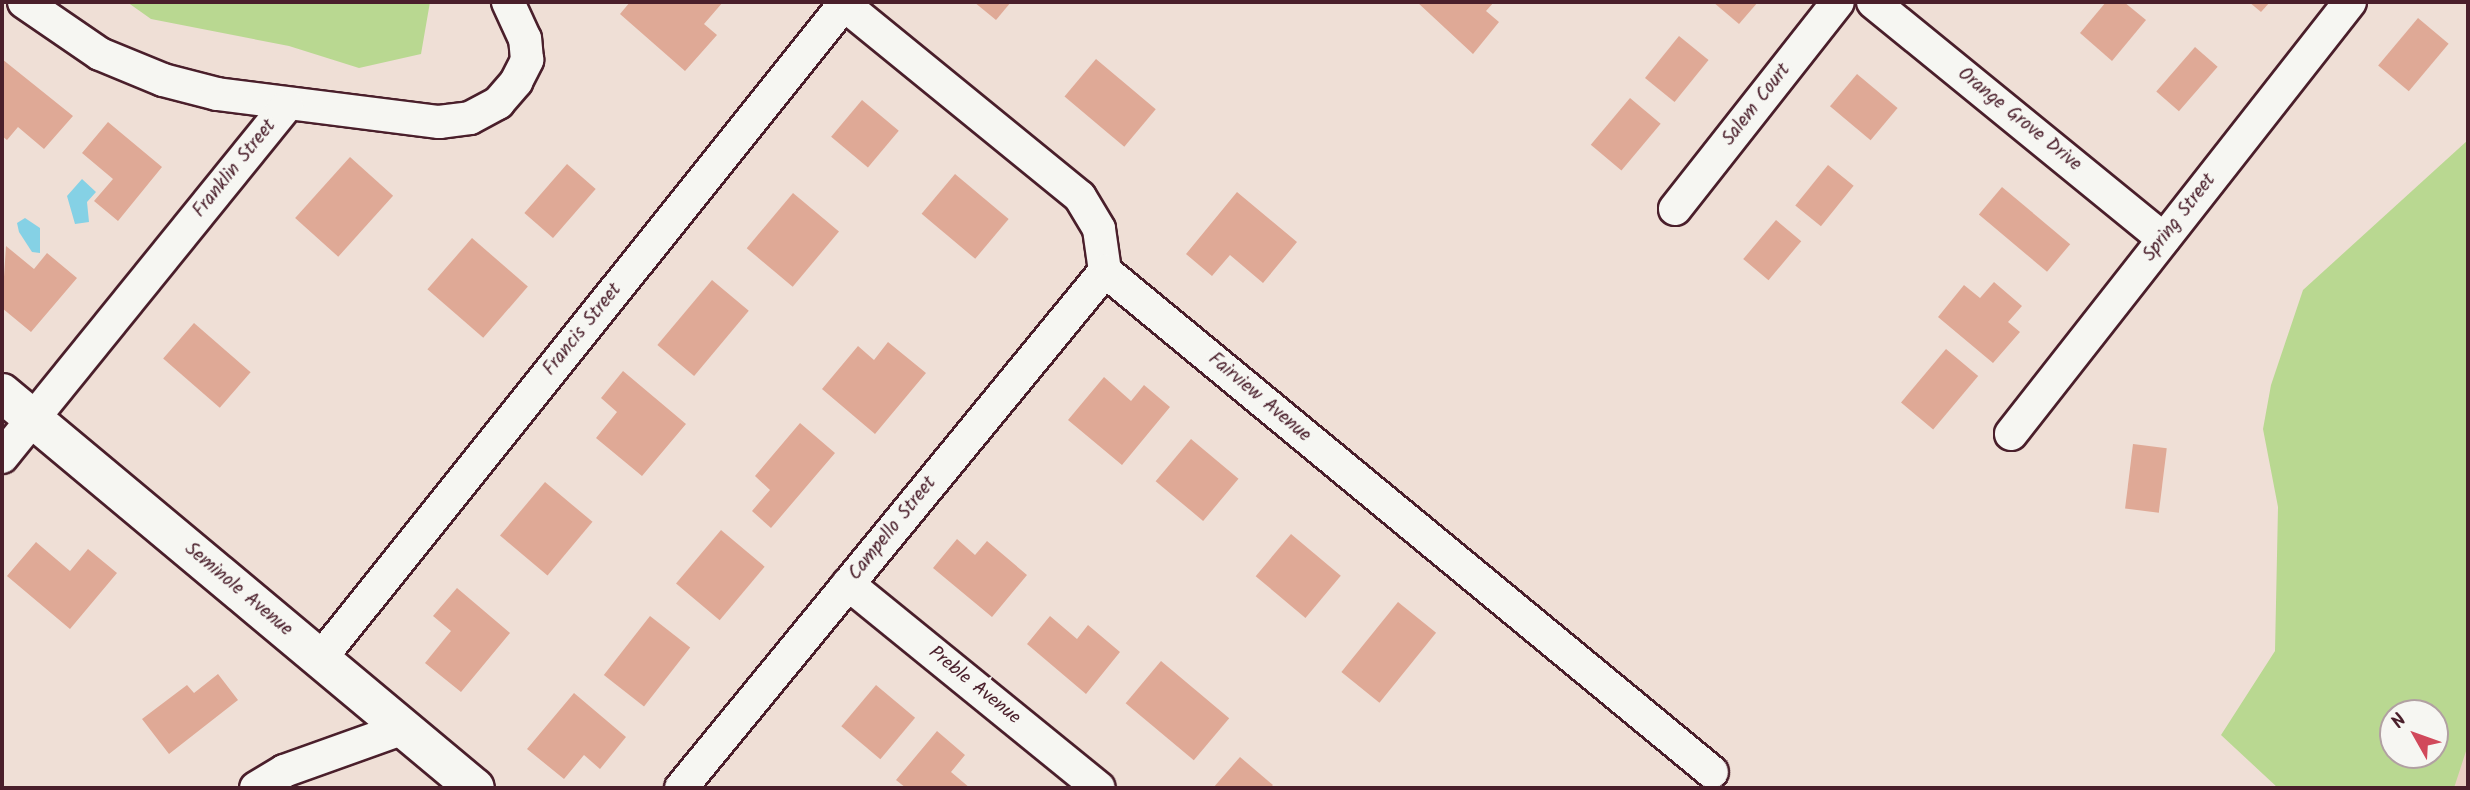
<!DOCTYPE html>
<html>
<head>
<meta charset="utf-8">
<style>
  body { margin:0 }
  #map { position:relative; width:2470px; height:790px; overflow:hidden; background:#efdfd6; font-family:Kalam,sans-serif }
  div>[style] { position:absolute }
  .built>* { inset:0; background:#eacfc3 }
  .green>* { inset:0; background:#b9d891 }
  .water>* { inset:0; background:#85d1e5 }
  .building>* { inset:0; background:#dfa996; transform-origin:0 0 }
  .roads { filter:drop-shadow(2px 0 #4a1f2b) drop-shadow(-2px 0 #4a1f2b) drop-shadow(0 2px #4a1f2b) drop-shadow(0 -2px #4a1f2b) }
  .minor>* { height:32px; margin:-16px; padding:0 16px; transform-origin:16px; border-radius:16px; background:#f6f6f2 }
  .tertiary>* { height:38px; margin:-19px; padding:0 19px; transform-origin:19px; border-radius:19px; background:#f6f6f2 }
  span { translate:-50% -50%; white-space:nowrap; text-align:center; line-height:1.15; -webkit-text-stroke:7px #f6f6f2; paint-order:stroke }
  .street-label { font-size:19px; color:#4a1f2b }
  .frame { position:absolute; inset:0; border:4px solid #4a1f2b; pointer-events:none }
  .north { position:absolute; left:2379px; top:699px; width:70px; height:70px; box-sizing:border-box; background:#f6f6f2; border:2px solid #b1a0a2; border-radius:50%; rotate:310deg; font-size:19px; font-weight:700; line-height:28px; text-align:center; color:#4a1f2b }
  .north::after { content:''; display:block; margin:auto; width:24px; height:32px; background:#d1495b; clip-path:polygon(50% 0,100% 100%,50% 72%,0 100%) }
</style>
</head>
<body>
<div id="map">
  <div class="built">
    <i style="clip-path:polygon(2468px 745px,2468px 788px,2454px 788px,2459px 763px)"></i>
  </div>
  <div class="green">
    <i style="clip-path:polygon(127px 2px,430px 2px,421px 54px,359px 68px,289px 46px,151px 19px)"></i>
    <i style="clip-path:polygon(evenodd,2468px 140px,2468px 745px,2454px 788px,2278px 788px,2221px 735px,2275px 651px,2278px 507px,2263px 429px,2271px 385px,2303px 290px,2468px 140px,2393px 713px,2435px 713px,2435px 755px,2393px 755px,2393px 713px)"></i>
  </div>
  <div class="water">
    <i style="clip-path:polygon(82px 179px,96px 192px,87px 202px,89px 222px,75px 224px,67px 196px)"></i>
    <i style="clip-path:polygon(25px 218px,40px 228px,40px 253px,32px 252px,19px 232px,17px 223px)"></i>
  </div>
  <div class="building">
    <i style="clip-path:polygon(630px 2px,723px 2px,704px 24px,717px 35px,685px 71px,620px 14px)"></i>
    <i style="clip-path:polygon(974px 2px,1011px 2px,996px 20px)"></i>
    <i style="clip-path:polygon(1417px 2px,1494px 2px,1486px 11px,1499px 22px,1473px 54px)"></i>
    <i style="clip-path:polygon(1713px 2px,1758px 2px,1739px 24px)"></i>
    <i style="clip-path:polygon(2106px 2px,2124px 2px,2146px 20px,2112px 61px,2080px 33px)"></i>
    <i style="clip-path:polygon(2249px 2px,2270px 2px,2261px 12px)"></i>
    <i style="left:2418px;top:18px;width:40px;height:62px;rotate:40deg"></i>
    <i style="left:1679px;top:36px;width:38px;height:54px;rotate:39deg"></i>
    <i style="left:2195px;top:47px;width:30px;height:59px;rotate:41deg"></i>
    <i style="clip-path:polygon(2px 59px,73px 116px,44px 149px,18px 127px,7px 140px,2px 136px)"></i>
    <i style="left:1096px;top:59px;width:78px;height:49px;rotate:40deg"></i>
    <i style="left:1857px;top:74px;width:53px;height:42px;rotate:40deg"></i>
    <i style="left:1630px;top:98px;width:40px;height:61px;rotate:40deg"></i>
    <i style="left:862px;top:100px;width:48px;height:48px;rotate:40deg"></i>
    <i style="clip-path:polygon(108px 122px,162px 167px,118px 221px,94px 201px,113px 179px,82px 153px)"></i>
    <i style="left:350px;top:157px;width:58px;height:82px;rotate:42deg"></i>
    <i style="left:567px;top:164px;width:38px;height:65px;rotate:41deg"></i>
    <i style="left:1828px;top:165px;width:33px;height:52px;rotate:39deg"></i>
    <i style="left:955px;top:174px;width:70px;height:52px;rotate:40deg"></i>
    <i style="left:2002px;top:187px;width:89px;height:36px;rotate:40deg"></i>
    <i style="clip-path:polygon(1237px 192px,1297px 242px,1263px 283px,1230px 255px,1212px 276px,1186px 254px)"></i>
    <i style="left:793px;top:193px;width:60px;height:72px;rotate:40deg"></i>
    <i style="left:1776px;top:220px;width:33px;height:51px;rotate:40deg"></i>
    <i style="left:472px;top:238px;width:74px;height:68px;rotate:41deg"></i>
    <i style="clip-path:polygon(6px 246px,34px 269px,47px 253px,77px 278px,31px 332px,2px 308px)"></i>
    <i style="left:712px;top:280px;width:48px;height:85px;rotate:40deg"></i>
    <i style="clip-path:polygon(1994px 282px,2022px 306px,2008px 322px,2020px 332px,1993px 363px,1938px 317px,1964px 285px,1980px 298px)"></i>
    <i style="left:194px;top:323px;width:75px;height:47px;rotate:41deg"></i>
    <i style="clip-path:polygon(888px 342px,926px 373px,875px 434px,822px 389px,858px 346px,874px 360px)"></i>
    <i style="left:1946px;top:349px;width:42px;height:70px;rotate:40deg"></i>
    <i style="clip-path:polygon(623px 371px,686px 424px,642px 476px,596px 438px,617px 412px,601px 398px)"></i>
    <i style="clip-path:polygon(1104px 377px,1131px 401px,1144px 385px,1170px 407px,1122px 465px,1068px 420px)"></i>
    <i style="clip-path:polygon(800px 423px,835px 453px,771px 528px,752px 511px,770px 490px,755px 476px)"></i>
    <i style="left:1191px;top:439px;width:62px;height:55px;rotate:40deg"></i>
    <i style="left:2133px;top:444px;width:34px;height:65px;rotate:7deg"></i>
    <i style="left:545px;top:482px;width:62px;height:70px;rotate:40deg"></i>
    <i style="left:721px;top:530px;width:57px;height:70px;rotate:40deg"></i>
    <i style="left:1291px;top:534px;width:65px;height:55px;rotate:40deg"></i>
    <i style="clip-path:polygon(957px 539px,975px 555px,987px 541px,1027px 575px,992px 617px,933px 568px)"></i>
    <i style="clip-path:polygon(36px 542px,70px 571px,88px 549px,117px 573px,70px 629px,7px 576px)"></i>
    <i style="clip-path:polygon(457px 588px,510px 633px,461px 692px,425px 663px,451px 631px,433px 616px)"></i>
    <i style="left:1398px;top:602px;width:49px;height:90px;rotate:39deg"></i>
    <i style="left:650px;top:616px;width:51px;height:75px;rotate:38deg"></i>
    <i style="clip-path:polygon(1050px 616px,1077px 639px,1088px 625px,1120px 652px,1086px 694px,1027px 644px)"></i>
    <i style="left:1161px;top:661px;width:89px;height:55px;rotate:40deg"></i>
    <i style="clip-path:polygon(218px 674px,238px 700px,169px 754px,142px 719px,187px 685px,194px 693px)"></i>
    <i style="left:876px;top:685px;width:51px;height:54px;rotate:40deg"></i>
    <i style="clip-path:polygon(574px 693px,626px 737px,600px 769px,584px 755px,564px 779px,527px 749px)"></i>
    <i style="clip-path:polygon(937px 731px,965px 755px,951px 772px,970px 788px,906px 788px,896px 780px)"></i>
    <i style="clip-path:polygon(1240px 757px,1273px 785px,1270px 788px,1213px 788px)"></i>
  </div>
  <div class="roads">
    <div class="minor">
      <i style="left:24px;top:2px;width:92px;rotate:34.4deg"></i>
      <i style="left:100px;top:54px;width:68px;rotate:22.4deg"></i>
      <i style="left:163px;top:80px;width:56px;rotate:14.5deg"></i>
      <i style="left:217px;top:94px;width:224px;rotate:7.2deg"></i>
      <i style="left:439px;top:122px;width:31px;rotate:-7deg"></i>
      <i style="left:470px;top:118px;width:32px;rotate:-28deg"></i>
      <i style="left:498px;top:103px;width:28px;rotate:-49deg"></i>
      <i style="left:516px;top:82px;width:25px;rotate:-63deg"></i>
      <i style="left:527px;top:60px;width:21px;rotate:-95deg"></i>
      <i style="left:525px;top:39px;width:41px;rotate:-114.7deg"></i>
      <i style="left:841px;top:2px;width:308px;rotate:39.2deg"></i>
      <i style="left:1080px;top:197px;width:37px;rotate:59deg"></i>
      <i style="left:1099px;top:229px;width:42px;rotate:81.9deg"></i>
      <i style="left:1105px;top:271px;width:787px;rotate:39.54deg"></i>
      <i style="left:1873px;top:2px;width:375px;rotate:39.2deg"></i>
      <i style="left:1675px;top:209px;width:263px;rotate:-51.8deg"></i>
      <i style="left:2011px;top:434px;width:549px;rotate:-51.88deg"></i>
      <i style="left:2px;top:457px;width:453px;rotate:-51deg"></i>
      <i style="left:848px;top:584px;width:323px;rotate:39.1deg"></i>
      <i style="left:320px;top:659px;width:842px;rotate:-51.32deg"></i>
      <i style="left:256px;top:788px;width:33px;rotate:-31deg"></i>
      <i style="left:284px;top:771px;width:124px;rotate:-19.7deg"></i>
      <i style="left:681px;top:788px;width:669px;rotate:-50.64deg"></i>
    </div>
    <div class="tertiary">
      <i style="left:2px;top:393px;width:616px;rotate:39.87deg"></i>
    </div>
  </div>
  <div class="street-label">
    <span style="left:1757px;top:105px;rotate:-52deg">Salem Court</span>
    <span style="left:2019px;top:120px;rotate:39deg">Orange Grove Drive</span>
    <span style="left:235px;top:169px;rotate:-51deg">Franklin Street</span>
    <span style="left:2180px;top:218px;rotate:-52deg">Spring Street</span>
    <span style="left:583px;top:330px;rotate:-51deg">Francis Street</span>
    <span style="left:1259px;top:398px;rotate:40deg">Fairview Avenue</span>
    <span style="left:893px;top:529px;rotate:-51deg">Campello Street</span>
    <span style="left:238px;top:590px;rotate:40deg">Seminole Avenue</span>
    <span style="left:974px;top:686px;rotate:39deg">Preble Avenue</span>
  </div>
  <div class="frame"></div>
  <div class="north">N</div>
</div>
</body>
</html>
